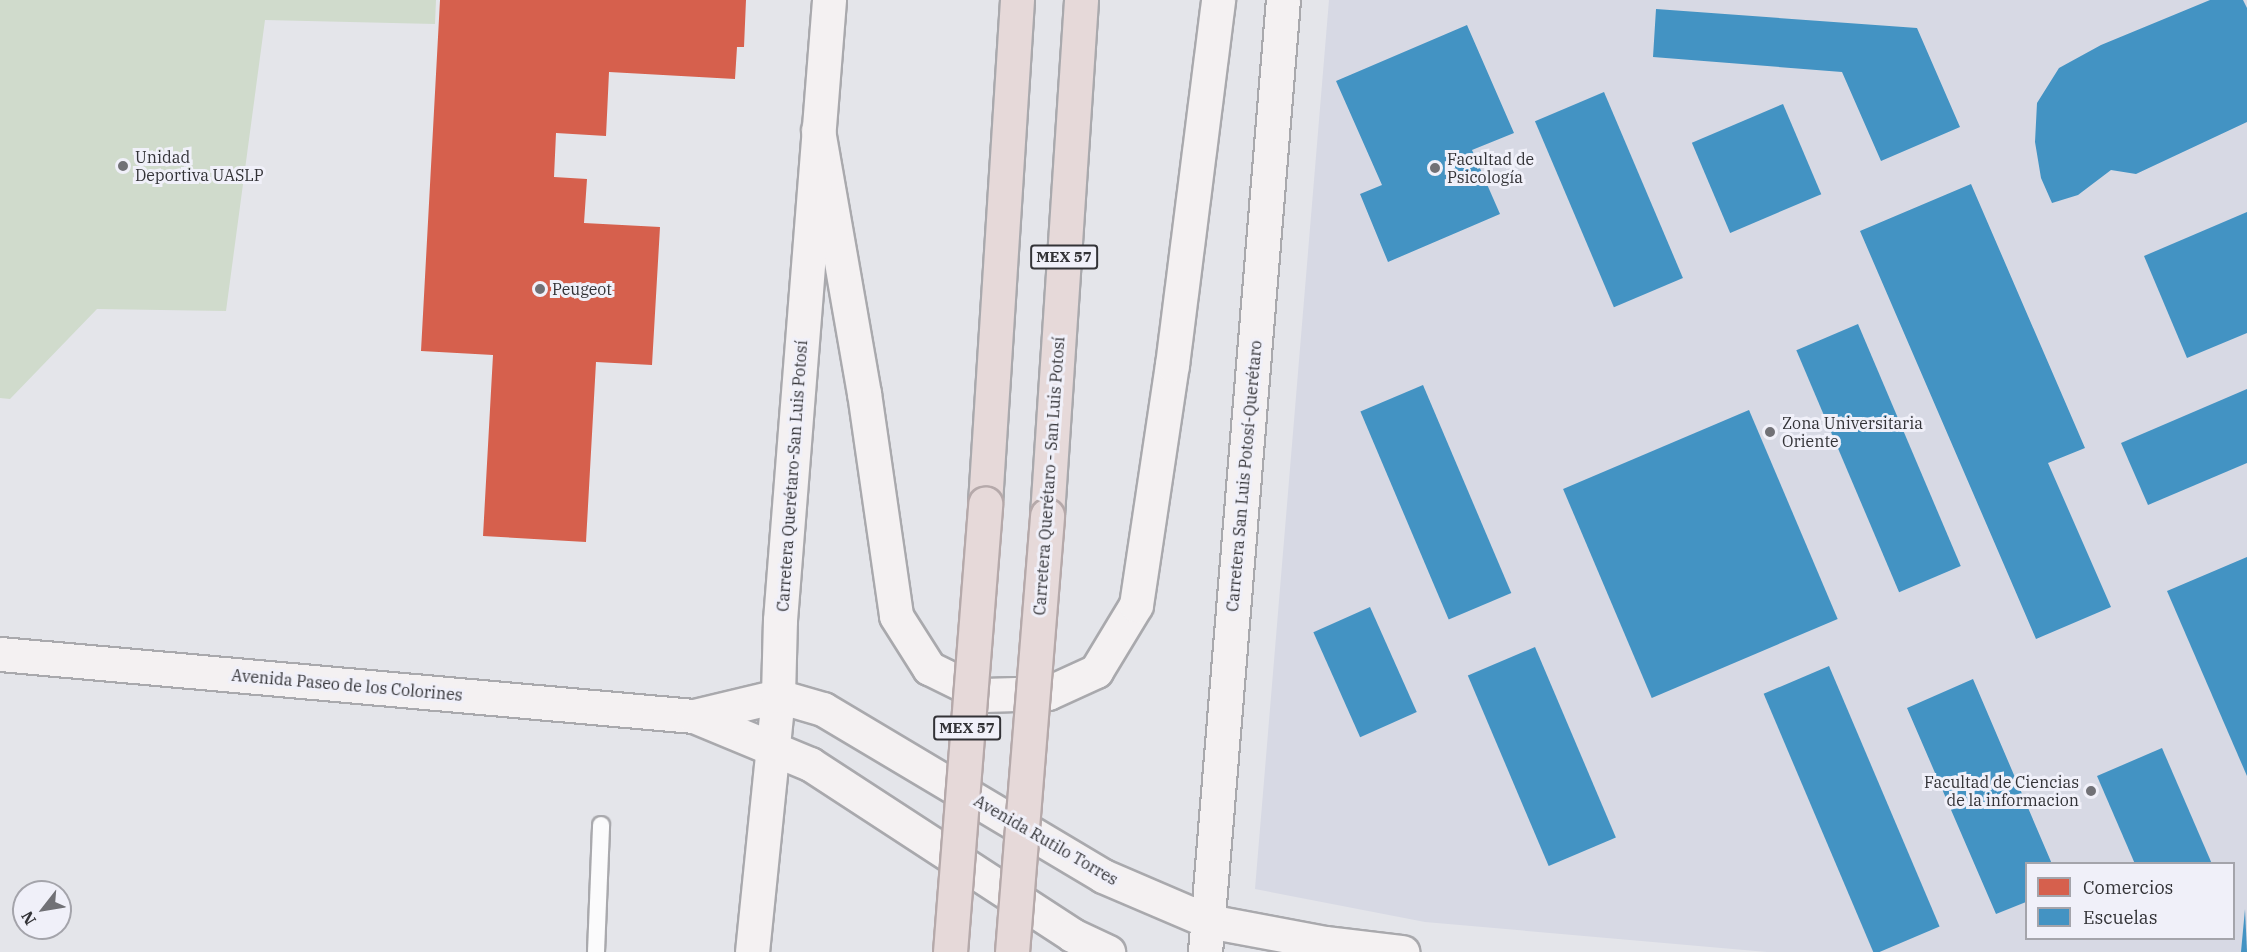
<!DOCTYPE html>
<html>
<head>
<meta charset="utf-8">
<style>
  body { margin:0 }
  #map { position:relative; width:2247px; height:952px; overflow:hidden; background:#e4e5ea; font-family:"IBM Plex Serif",serif }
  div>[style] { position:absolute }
  .built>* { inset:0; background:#d7d9e4 }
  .green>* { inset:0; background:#d0dbcc }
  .shops>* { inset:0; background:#d6604d }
  .schools>* { inset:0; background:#4393c3; transform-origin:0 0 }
  .roads { filter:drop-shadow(2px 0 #a9a9ad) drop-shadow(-2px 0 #a9a9ad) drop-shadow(0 2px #a9a9ad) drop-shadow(0 -2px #a9a9ad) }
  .lane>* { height:16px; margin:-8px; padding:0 8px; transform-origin:8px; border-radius:8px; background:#fbfbfc }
  .secondary>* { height:33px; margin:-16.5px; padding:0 16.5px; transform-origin:16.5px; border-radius:16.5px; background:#f4f1f2 }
  .highway>* { height:33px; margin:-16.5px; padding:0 16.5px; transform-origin:16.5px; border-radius:16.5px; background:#e6d9d9 }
  .bridges { filter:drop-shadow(2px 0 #b5a9aa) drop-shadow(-2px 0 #b5a9aa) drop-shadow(0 2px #b5a9aa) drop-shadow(0 -2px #b5a9aa) }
  .highway-bridge>* { height:33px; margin:-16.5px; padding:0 16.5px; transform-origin:16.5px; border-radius:16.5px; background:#e6d9d9 }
  .dots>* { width:16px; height:16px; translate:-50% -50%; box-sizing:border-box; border:3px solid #f0f0f9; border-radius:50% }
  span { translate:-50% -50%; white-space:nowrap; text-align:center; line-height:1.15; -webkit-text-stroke:6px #f0f0f9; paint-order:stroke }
  .shield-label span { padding:2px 4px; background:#f0f0f9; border:2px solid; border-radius:4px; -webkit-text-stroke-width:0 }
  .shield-label { font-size:15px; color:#333337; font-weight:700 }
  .poi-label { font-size:16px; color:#333337 }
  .left { translate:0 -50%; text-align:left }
  .right { translate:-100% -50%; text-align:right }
  .street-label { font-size:16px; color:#333337 }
  .legend { position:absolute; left:2025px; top:862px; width:210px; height:78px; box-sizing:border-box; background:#f0f0f9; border:2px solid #a4a4ab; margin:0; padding:8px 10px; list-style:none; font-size:18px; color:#333337 }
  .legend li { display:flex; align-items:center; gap:12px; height:30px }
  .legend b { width:30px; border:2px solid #a4a4ab }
  .north { position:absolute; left:12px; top:880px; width:60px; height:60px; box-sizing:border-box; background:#f0f0f9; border:2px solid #a4a4ab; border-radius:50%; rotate:239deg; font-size:16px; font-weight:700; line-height:24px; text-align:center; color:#333337 }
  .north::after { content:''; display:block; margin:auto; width:21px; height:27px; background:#717176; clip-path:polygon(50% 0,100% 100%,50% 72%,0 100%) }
</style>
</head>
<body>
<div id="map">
  <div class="built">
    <i style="clip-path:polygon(evenodd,1329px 0,2247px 0,2247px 952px,1767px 952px,1425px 922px,1255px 889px,1329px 0,2026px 864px,2234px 864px,2234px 938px,2026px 938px,2026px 864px)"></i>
  </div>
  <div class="green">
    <i style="clip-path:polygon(0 0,436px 0,435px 24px,265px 20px,226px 311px,97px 309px,10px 399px,0 398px)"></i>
  </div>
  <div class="shops">
    <i style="clip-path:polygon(440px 0,746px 0,744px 47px,737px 47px,735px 79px,609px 72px,606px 136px,556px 133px,554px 177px,587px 179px,584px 223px,660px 227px,652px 365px,596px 362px,586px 542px,483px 536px,493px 355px,421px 351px)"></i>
  </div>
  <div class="schools">
    <i style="clip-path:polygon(2210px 0,2243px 0,2247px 8px,2247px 122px,2136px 174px,2111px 170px,2078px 195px,2052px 203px,2041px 178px,2035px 142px,2037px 103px,2059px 68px,2101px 45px)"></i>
    <i style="clip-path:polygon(1656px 9px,1917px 28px,1960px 127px,1881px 161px,1842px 72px,1653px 57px)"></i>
    <i style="clip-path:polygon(1467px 25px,1514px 133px,1472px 150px,1500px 214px,1388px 262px,1360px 194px,1382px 185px,1336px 81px)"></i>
    <i style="left:1604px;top:92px;width:202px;height:75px;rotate:67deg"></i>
    <i style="left:1783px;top:104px;width:98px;height:99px;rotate:67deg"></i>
    <i style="clip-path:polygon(1971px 184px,2085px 448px,2048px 463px,2111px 607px,2036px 639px,1860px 231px)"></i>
    <i style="clip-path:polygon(2247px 212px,2247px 333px,2187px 358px,2144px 256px)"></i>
    <i style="left:1858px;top:324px;width:263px;height:67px;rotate:67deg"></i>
    <i style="left:1423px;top:385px;width:226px;height:68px;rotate:67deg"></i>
    <i style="clip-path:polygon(2247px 389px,2247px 463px,2148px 505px,2121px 443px)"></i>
    <i style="left:1749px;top:410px;width:227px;height:202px;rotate:67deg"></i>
    <i style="clip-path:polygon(2247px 557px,2247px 776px,2167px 591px)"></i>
    <i style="left:1370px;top:607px;width:115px;height:62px;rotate:66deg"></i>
    <i style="left:1535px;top:647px;width:207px;height:73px;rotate:67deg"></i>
    <i style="left:1829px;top:666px;width:283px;height:71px;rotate:67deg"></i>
    <i style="clip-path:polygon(1973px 679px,2052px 864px,2026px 864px,2026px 902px,1996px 914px,1907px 708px)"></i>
    <i style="clip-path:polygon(2162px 748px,2212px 864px,2135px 864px,2097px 776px)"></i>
    <i style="clip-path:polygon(2245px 909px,2247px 952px,2241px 952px)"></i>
  </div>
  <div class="roads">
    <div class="lane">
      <i style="left:596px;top:952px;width:127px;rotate:-87.7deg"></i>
    </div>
    <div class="secondary">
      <i style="left:818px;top:130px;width:267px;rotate:80.1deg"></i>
      <i style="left:864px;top:393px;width:225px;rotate:81.8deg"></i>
      <i style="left:896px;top:616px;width:62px;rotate:57.6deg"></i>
      <i style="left:929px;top:668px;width:61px;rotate:26.1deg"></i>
      <i style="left:984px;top:695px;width:64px;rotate:-1.8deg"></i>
      <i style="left:1048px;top:693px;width:53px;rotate:-24.6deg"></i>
      <i style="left:1096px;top:671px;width:77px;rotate:-58.8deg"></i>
      <i style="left:1136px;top:605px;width:243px;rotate:-81.5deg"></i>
      <i style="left:1172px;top:365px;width:368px;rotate:-82.8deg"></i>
      <i style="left:0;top:654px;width:697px;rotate:5.11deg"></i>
      <i style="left:694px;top:716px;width:126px;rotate:22.5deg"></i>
      <i style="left:810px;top:764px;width:313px;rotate:33.1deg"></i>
      <i style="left:1072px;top:935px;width:40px;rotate:25deg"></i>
      <i style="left:694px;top:716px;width:86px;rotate:-13.4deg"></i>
      <i style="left:778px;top:696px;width:47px;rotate:16.1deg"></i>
      <i style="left:823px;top:709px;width:326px;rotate:30.8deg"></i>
      <i style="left:1103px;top:876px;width:114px;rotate:23.2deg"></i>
      <i style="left:1208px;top:921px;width:119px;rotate:10.6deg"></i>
      <i style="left:1325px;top:943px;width:78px;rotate:6.7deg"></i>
      <i style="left:752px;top:952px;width:257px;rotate:-84.2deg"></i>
      <i style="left:778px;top:696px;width:76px;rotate:-88.5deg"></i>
      <i style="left:780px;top:620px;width:622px;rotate:-85.48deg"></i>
      <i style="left:1205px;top:952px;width:955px;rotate:-85.32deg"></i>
    </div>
    <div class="highway">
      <i style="left:985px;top:503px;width:504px;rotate:-86.36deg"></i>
      <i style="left:1047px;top:515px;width:516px;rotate:-86.22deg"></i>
    </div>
  </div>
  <div class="bridges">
    <div class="highway-bridge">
      <i style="left:950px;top:952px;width:450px;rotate:-85.5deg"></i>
      <i style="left:1012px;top:952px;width:438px;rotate:-85.4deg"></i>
    </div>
  </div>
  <div class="dots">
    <i style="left:123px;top:166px;background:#717176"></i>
    <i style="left:1435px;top:168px;background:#717176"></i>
    <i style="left:540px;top:289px;background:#717176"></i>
    <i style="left:1770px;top:432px;background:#717176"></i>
    <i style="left:2091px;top:791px;background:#717176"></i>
  </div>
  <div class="shield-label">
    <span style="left:1064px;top:257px">MEX 57</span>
    <span style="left:967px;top:728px">MEX 57</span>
  </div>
  <div class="poi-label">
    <span class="left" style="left:135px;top:166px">Unidad<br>Deportiva UASLP</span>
    <span class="left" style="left:1447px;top:168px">Facultad de<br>Psicología</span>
    <span class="left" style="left:552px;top:289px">Peugeot</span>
    <span class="left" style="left:1782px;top:432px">Zona Universitaria<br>Oriente</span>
    <span class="right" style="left:2079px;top:791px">Facultad de Ciencias<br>de la informacion</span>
  </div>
  <div class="street-label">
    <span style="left:792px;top:476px;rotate:-86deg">Carretera Querétaro-San Luis Potosí</span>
    <span style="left:1049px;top:476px;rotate:-86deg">Carretera Querétaro - San Luis Potosí</span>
    <span style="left:1244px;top:476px;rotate:-85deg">Carretera San Luis Potosí-Querétaro</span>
    <span style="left:347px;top:685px;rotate:5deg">Avenida Paseo de los Colorines</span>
    <span style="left:1046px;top:840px;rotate:30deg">Avenida Rutilo Torres</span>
  </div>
  <ul class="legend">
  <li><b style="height:16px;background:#d6604d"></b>Comercios</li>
  <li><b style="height:16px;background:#4393c3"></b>Escuelas</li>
  </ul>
  <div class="north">N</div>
</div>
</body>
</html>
